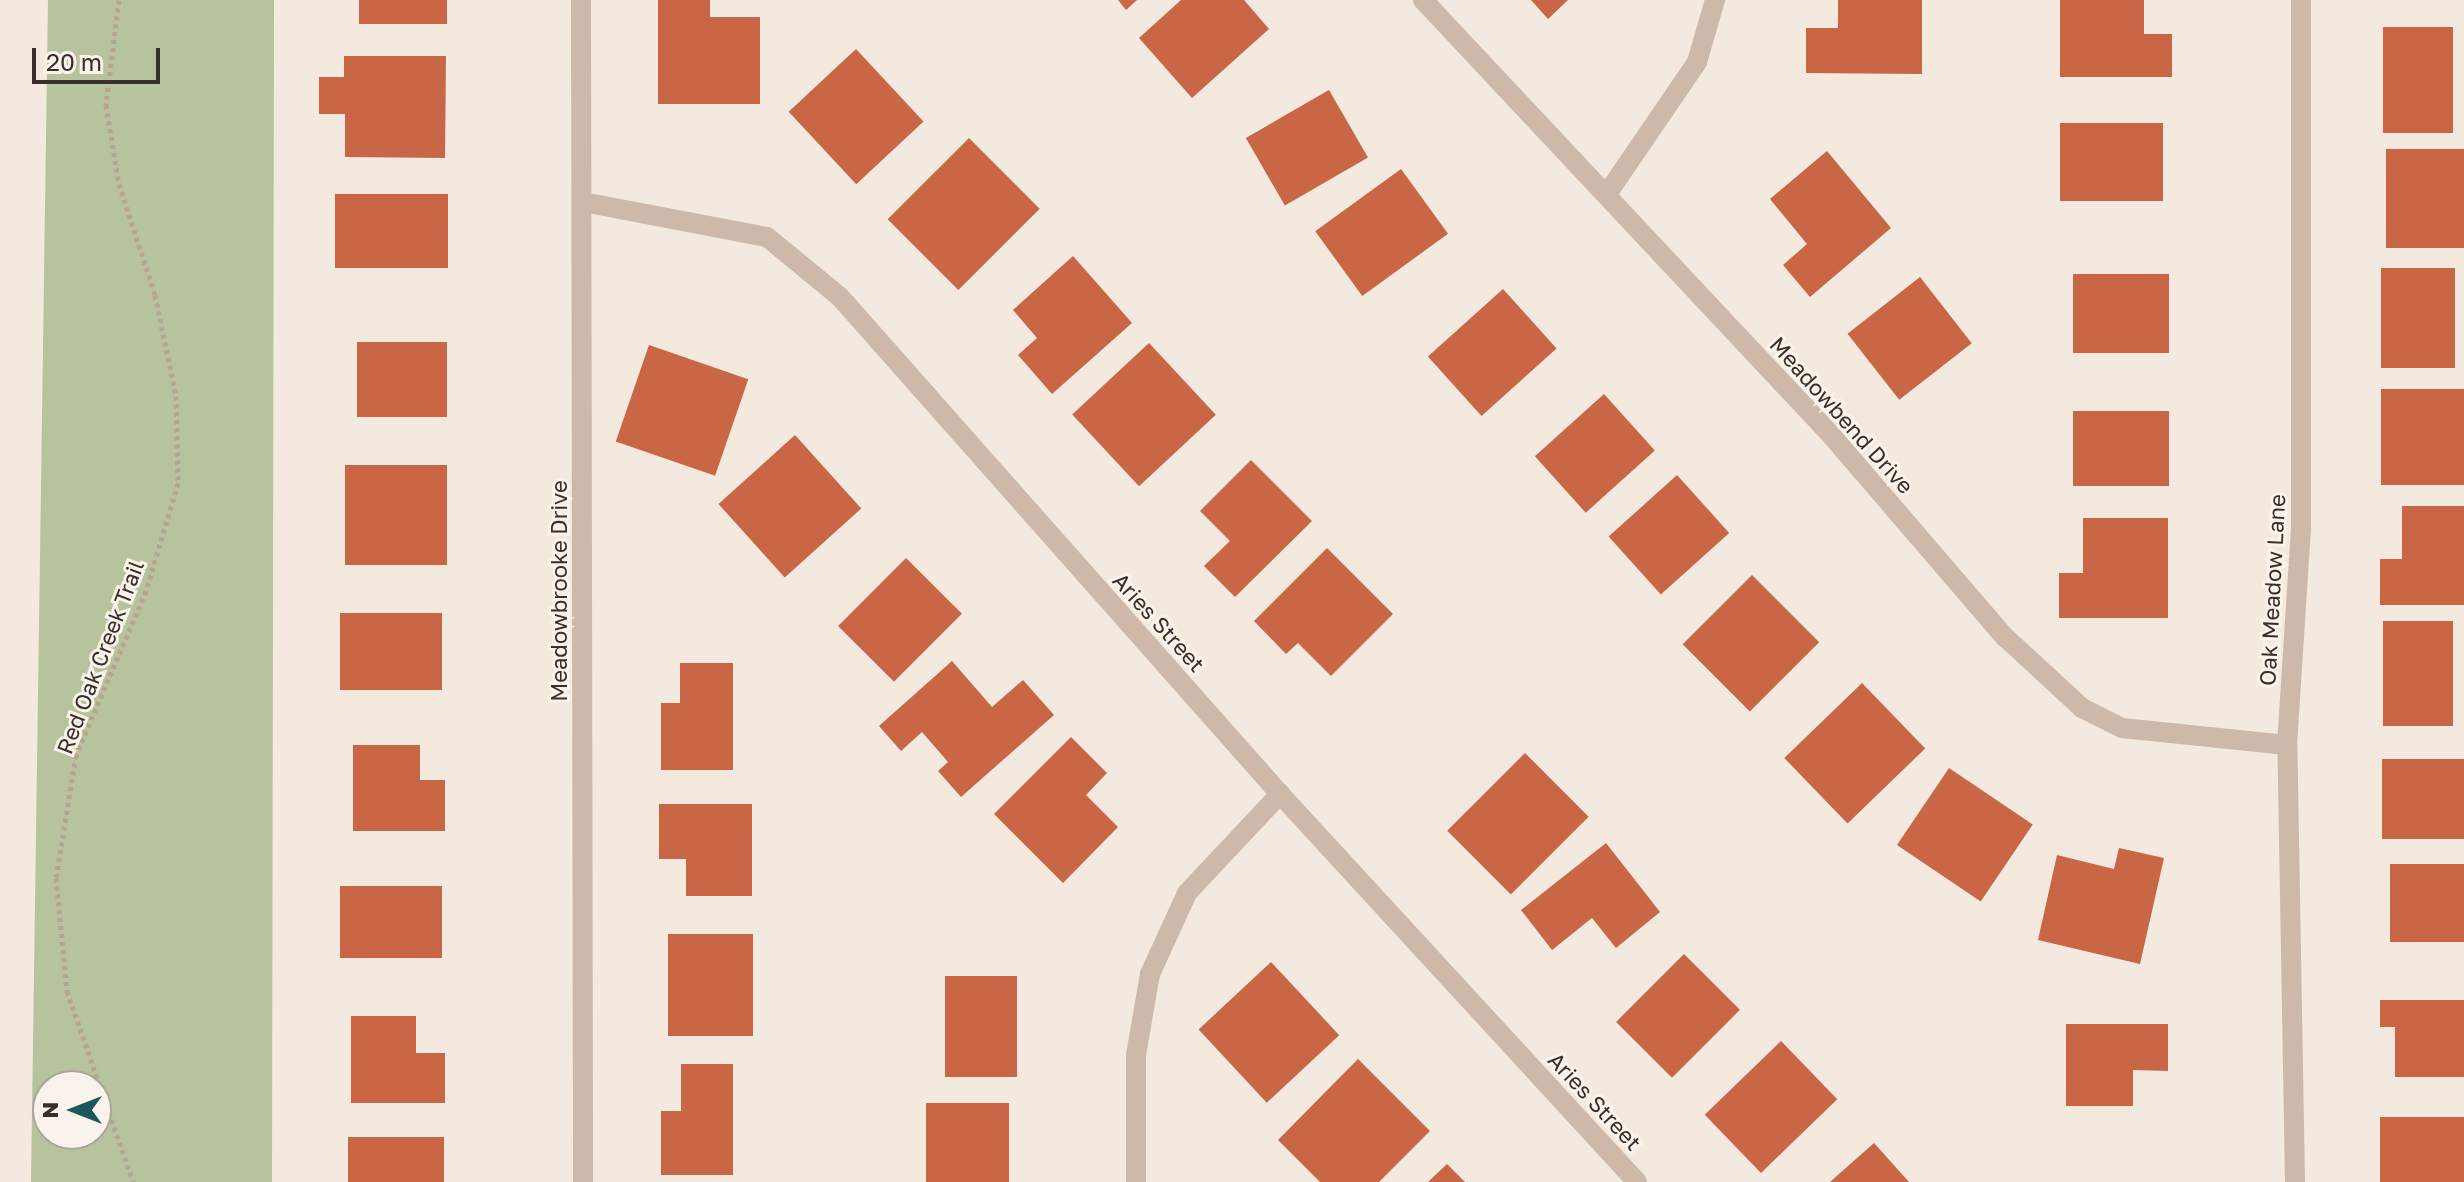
<!DOCTYPE html>
<html>
<head>
<meta charset="utf-8">
<style>
  body { margin:0 }
  #map { position:relative; width:2464px; height:1182px; overflow:hidden; background:#f3e9de; font-family:"Golos Text",sans-serif }
  div>[style] { position:absolute }
  .green>* { inset:0; background:#b6c39d }
  .building>* { inset:0; background:#c86646; transform-origin:0 0 }
  .path>* { height:5px; margin-top:-2.5px; transform-origin:0; background:repeating-linear-gradient(90deg,#b8a393 0 4px,transparent 0 8px) }
  .minor>* { height:20px; margin:-10px; padding:0 10px; transform-origin:10px; border-radius:10px; background:#ccb9a9 }
  span { translate:-50% -50%; white-space:nowrap; text-align:center; line-height:1.15; -webkit-text-stroke:6px #faf3eb; paint-order:stroke }
  .street-label { font-size:22px; color:#392e29 }
  .north { position:absolute; left:32px; top:1070px; width:80px; height:80px; box-sizing:border-box; background:#faf3eb; border:2px solid #ada49d; border-radius:50%; rotate:270deg; font-size:22px; font-weight:700; line-height:32px; text-align:center; color:#392e29 }
  .north::after { content:''; display:block; margin:auto; width:28px; height:36px; background:#1d585c; clip-path:polygon(50% 0,100% 100%,50% 72%,0 100%) }
  .scale { position:absolute; left:32px; top:48px; width:128px; height:36px; box-sizing:border-box; border:4px solid #392e29; border-top:0; padding-left:10px; font-size:24px; line-height:28px; white-space:nowrap; color:#392e29; -webkit-text-stroke:6px #faf3eb; paint-order:stroke }
</style>
</head>
<body>
<div id="map">
  <div class="green">
    <i style="clip-path:polygon(evenodd,48px 0,274px 0,272px 1182px,31px 1182px,48px 0,48px 1086px,96px 1086px,96px 1134px,48px 1134px,48px 1086px)"></i>
  </div>
  <div class="building">
    <i style="left:359px;top:0;width:88px;height:24px"></i>
    <i style="clip-path:polygon(658px 0,710px 0,710px 17px,760px 17px,760px 104px,658px 104px)"></i>
    <i style="clip-path:polygon(1118px 0,1137px 0,1126px 10px)"></i>
    <i style="clip-path:polygon(1181px 0,1244px 0,1269px 29px,1192px 98px,1139px 38px)"></i>
    <i style="clip-path:polygon(1531px 0,1568px 0,1548px 19px)"></i>
    <i style="clip-path:polygon(1838px 0,1922px 0,1922px 74px,1806px 73px,1806px 28px,1838px 28px)"></i>
    <i style="clip-path:polygon(2060px 0,2144px 0,2144px 34px,2172px 34px,2172px 77px,2060px 77px)"></i>
    <i style="left:2383px;top:27px;width:70px;height:106px"></i>
    <i style="left:856px;top:49px;width:99px;height:92px;rotate:47deg"></i>
    <i style="clip-path:polygon(344px 56px,446px 56px,445px 158px,345px 157px,345px 114px,319px 114px,319px 77px,344px 77px)"></i>
    <i style="left:1329px;top:90px;width:78px;height:96px;rotate:60deg"></i>
    <i style="left:2060px;top:123px;width:103px;height:78px"></i>
    <i style="left:969px;top:138px;width:100px;height:115px;rotate:45deg"></i>
    <i style="left:2386px;top:149px;width:78px;height:99px"></i>
    <i style="clip-path:polygon(1827px 151px,1891px 228px,1810px 297px,1783px 265px,1807px 244px,1770px 199px)"></i>
    <i style="left:1401px;top:169px;width:80px;height:106px;rotate:54deg"></i>
    <i style="left:335px;top:194px;width:113px;height:74px"></i>
    <i style="clip-path:polygon(1073px 256px,1132px 323px,1052px 394px,1018px 355px,1037px 338px,1013px 310px)"></i>
    <i style="left:2381px;top:268px;width:74px;height:100px"></i>
    <i style="left:2073px;top:274px;width:96px;height:79px"></i>
    <i style="left:1920px;top:277px;width:84px;height:92px;rotate:52deg"></i>
    <i style="left:1503px;top:289px;width:80px;height:101px;rotate:48deg"></i>
    <i style="left:357px;top:342px;width:90px;height:75px"></i>
    <i style="left:1149px;top:343px;width:98px;height:105px;rotate:47deg"></i>
    <i style="left:649px;top:345px;width:105px;height:102px;rotate:19deg"></i>
    <i style="left:2381px;top:389px;width:83px;height:96px"></i>
    <i style="left:1604px;top:394px;width:76px;height:93px;rotate:48deg"></i>
    <i style="left:2073px;top:411px;width:96px;height:75px"></i>
    <i style="left:795px;top:435px;width:99px;height:103px;rotate:48deg"></i>
    <i style="clip-path:polygon(1251px 460px,1312px 521px,1235px 597px,1204px 566px,1230px 541px,1200px 511px)"></i>
    <i style="left:345px;top:465px;width:102px;height:100px"></i>
    <i style="left:1677px;top:475px;width:78px;height:92px;rotate:48deg"></i>
    <i style="clip-path:polygon(2402px 506px,2464px 506px,2464px 605px,2380px 605px,2380px 559px,2402px 559px)"></i>
    <i style="clip-path:polygon(2083px 518px,2168px 518px,2168px 618px,2059px 618px,2059px 573px,2083px 573px)"></i>
    <i style="clip-path:polygon(1327px 548px,1393px 614px,1331px 676px,1298px 643px,1286px 654px,1254px 621px)"></i>
    <i style="left:906px;top:558px;width:79px;height:96px;rotate:45deg"></i>
    <i style="left:1752px;top:575px;width:95px;height:98px;rotate:45deg"></i>
    <i style="left:340px;top:613px;width:102px;height:77px"></i>
    <i style="left:2383px;top:621px;width:70px;height:105px"></i>
    <i style="clip-path:polygon(952px 661px,992px 707px,1023px 680px,1054px 715px,961px 797px,938px 771px,948px 762px,922px 732px,901px 751px,879px 726px)"></i>
    <i style="clip-path:polygon(680px 663px,733px 663px,733px 770px,661px 770px,661px 703px,680px 703px)"></i>
    <i style="left:1862px;top:683px;width:91px;height:108px;rotate:46deg"></i>
    <i style="clip-path:polygon(1071px 737px,1107px 773px,1086px 795px,1118px 827px,1063px 883px,994px 814px)"></i>
    <i style="clip-path:polygon(353px 745px,420px 745px,420px 780px,445px 780px,445px 831px,353px 831px)"></i>
    <i style="left:1525px;top:753px;width:90px;height:110px;rotate:45deg"></i>
    <i style="left:2382px;top:759px;width:82px;height:80px"></i>
    <i style="left:1949px;top:768px;width:101px;height:93px;rotate:34deg"></i>
    <i style="clip-path:polygon(659px 804px,752px 804px,752px 896px,686px 896px,686px 859px,659px 859px)"></i>
    <i style="clip-path:polygon(1606px 843px,1660px 912px,1616px 948px,1592px 918px,1552px 950px,1521px 910px)"></i>
    <i style="clip-path:polygon(2119px 848px,2164px 858px,2140px 964px,2038px 940px,2057px 855px,2114px 869px)"></i>
    <i style="left:2390px;top:864px;width:74px;height:78px"></i>
    <i style="left:340px;top:886px;width:102px;height:72px"></i>
    <i style="left:668px;top:934px;width:85px;height:102px"></i>
    <i style="left:1684px;top:954px;width:79px;height:96px;rotate:45deg"></i>
    <i style="left:1271px;top:962px;width:100px;height:99px;rotate:47deg"></i>
    <i style="left:945px;top:976px;width:72px;height:101px"></i>
    <i style="clip-path:polygon(2380px 1000px,2464px 1000px,2464px 1077px,2395px 1077px,2395px 1027px,2380px 1027px)"></i>
    <i style="clip-path:polygon(351px 1016px,416px 1016px,416px 1053px,445px 1053px,445px 1103px,351px 1103px)"></i>
    <i style="clip-path:polygon(2066px 1024px,2168px 1024px,2168px 1071px,2133px 1070px,2133px 1106px,2066px 1106px)"></i>
    <i style="left:1781px;top:1041px;width:81px;height:106px;rotate:46deg"></i>
    <i style="clip-path:polygon(1358px 1059px,1430px 1131px,1379px 1182px,1320px 1182px,1278px 1140px)"></i>
    <i style="clip-path:polygon(681px 1064px,733px 1064px,733px 1175px,661px 1175px,661px 1111px,681px 1111px)"></i>
    <i style="left:926px;top:1103px;width:83px;height:79px"></i>
    <i style="left:2380px;top:1117px;width:84px;height:65px"></i>
    <i style="left:348px;top:1137px;width:96px;height:45px"></i>
    <i style="clip-path:polygon(1874px 1143px,1909px 1182px,1830px 1182px)"></i>
    <i style="clip-path:polygon(1447px 1164px,1465px 1182px,1428px 1182px)"></i>
  </div>
  <div class="path">
    <i style="left:119px;top:0;width:106px;rotate:97.1deg"></i>
    <i style="left:106px;top:105px;width:80px;rotate:80.7deg"></i>
    <i style="left:119px;top:184px;width:117px;rotate:72deg"></i>
    <i style="left:155px;top:295px;width:103px;rotate:78.3deg"></i>
    <i style="left:176px;top:396px;width:87px;rotate:88.7deg"></i>
    <i style="left:178px;top:483px;width:113px;rotate:106.5deg"></i>
    <i style="left:146px;top:591px;width:178px;rotate:113.1deg"></i>
    <i style="left:76px;top:755px;width:125px;rotate:99.2deg"></i>
    <i style="left:56px;top:878px;width:114px;rotate:84.4deg"></i>
    <i style="left:67px;top:991px;width:202px;rotate:70.9deg"></i>
  </div>
  <div class="minor">
    <i style="left:581px;top:0;width:1182px;rotate:89.9deg"></i>
    <i style="left:1423px;top:0;width:596px;rotate:46.83deg"></i>
    <i style="left:1831px;top:435px;width:267px;rotate:49.3deg"></i>
    <i style="left:2005px;top:637px;width:105px;rotate:42.7deg"></i>
    <i style="left:2082px;top:708px;width:45px;rotate:26.6deg"></i>
    <i style="left:2122px;top:728px;width:166px;rotate:5.9deg"></i>
    <i style="left:1607px;top:194px;width:160px;rotate:-55.7deg"></i>
    <i style="left:1697px;top:62px;width:65px;rotate:-73.8deg"></i>
    <i style="left:583px;top:202px;width:187px;rotate:10.8deg"></i>
    <i style="left:767px;top:237px;width:94px;rotate:39.4deg"></i>
    <i style="left:840px;top:297px;width:664px;rotate:48.48deg"></i>
    <i style="left:1280px;top:794px;width:527px;rotate:47.38deg"></i>
    <i style="left:1136px;top:1182px;width:127px;rotate:-90deg"></i>
    <i style="left:1136px;top:1055px;width:82px;rotate:-80.2deg"></i>
    <i style="left:1150px;top:974px;width:89px;rotate:-65.4deg"></i>
    <i style="left:1187px;top:893px;width:136px;rotate:-46.8deg"></i>
    <i style="left:2295px;top:1182px;width:437px;rotate:-91deg"></i>
    <i style="left:2287px;top:745px;width:216px;rotate:-86.3deg"></i>
    <i style="left:2301px;top:529px;width:529px;rotate:-90deg"></i>
  </div>
  <div class="street-label">
    <span style="left:1842px;top:415px;rotate:48deg">Meadowbend Drive</span>
    <span style="left:2272px;top:590px;rotate:-87deg">Oak Meadow Lane</span>
    <span style="left:559px;top:591px;rotate:-90deg">Meadowbrooke Drive</span>
    <span style="left:1159px;top:622px;rotate:48deg">Aries Street</span>
    <span style="left:100px;top:657px;rotate:-69deg">Red Oak Creek Trail</span>
    <span style="left:1595px;top:1101px;rotate:47deg">Aries Street</span>
  </div>
  <div class="north">N</div>
  <div class="scale">20 m</div>
</div>
</body>
</html>
